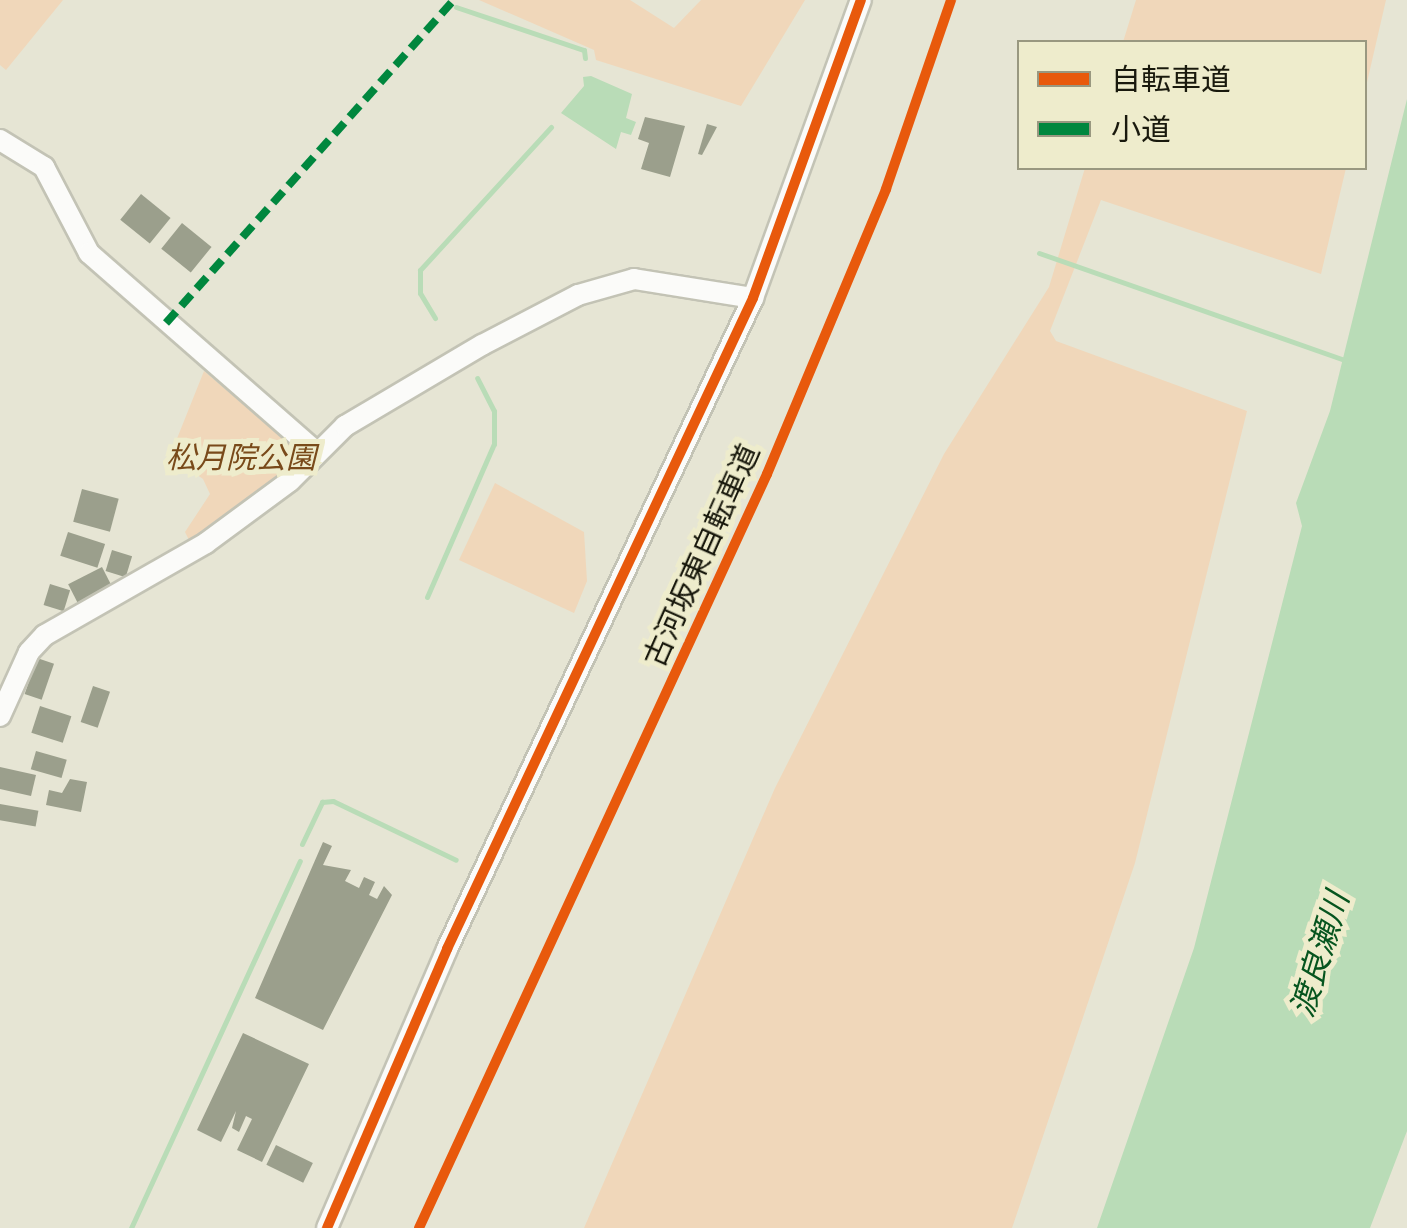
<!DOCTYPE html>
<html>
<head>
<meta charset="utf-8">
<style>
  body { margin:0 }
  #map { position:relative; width:1407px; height:1228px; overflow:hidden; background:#e6e5d4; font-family:Spectral,"Noto Sans JP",serif }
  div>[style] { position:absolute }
  .green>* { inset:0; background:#f0d7ba }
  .water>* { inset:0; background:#b9dcb7 }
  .stream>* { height:5px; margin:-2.5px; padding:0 2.5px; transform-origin:2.5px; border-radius:2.5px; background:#b9dcb7 }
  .building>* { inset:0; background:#9b9f8c; transform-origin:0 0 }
  .roads { filter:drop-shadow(2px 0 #c3c3b5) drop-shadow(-2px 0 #c3c3b5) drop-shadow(0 2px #c3c3b5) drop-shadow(0 -2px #c3c3b5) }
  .minor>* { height:20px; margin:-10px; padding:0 10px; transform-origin:10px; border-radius:10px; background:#fbfbf9 }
  .quiet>* { height:8px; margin-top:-4px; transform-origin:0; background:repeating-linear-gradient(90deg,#00873e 0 15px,transparent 0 23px) }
  .cycleway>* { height:10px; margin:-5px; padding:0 5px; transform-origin:5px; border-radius:5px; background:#e8590c }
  span { translate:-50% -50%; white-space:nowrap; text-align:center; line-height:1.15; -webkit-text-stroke:10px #eeeccc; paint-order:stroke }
  .park-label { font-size:30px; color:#794a1a; font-style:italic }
  .street-label { font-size:30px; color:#19190d }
  .water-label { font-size:32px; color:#06551f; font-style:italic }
  .legend { position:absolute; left:1017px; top:40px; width:350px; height:130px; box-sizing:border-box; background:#eeeccc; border:2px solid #999880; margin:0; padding:12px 18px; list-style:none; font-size:30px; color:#19190d }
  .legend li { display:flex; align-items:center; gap:20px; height:50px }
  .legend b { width:50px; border:2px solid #999880 }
</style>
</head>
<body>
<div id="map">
  <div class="green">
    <i style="clip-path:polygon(0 0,63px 0,6px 70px,0 65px)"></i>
    <i style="clip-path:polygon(479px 0,630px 0,674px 28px,701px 0,805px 0,741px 106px,596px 60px,594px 50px)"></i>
    <i style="clip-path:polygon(1136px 0,1386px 0,1365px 91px,1364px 42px,1123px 42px)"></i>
    <i style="clip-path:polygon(1085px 168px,1346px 168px,1321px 274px,1101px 200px,1050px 331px,1056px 341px,1247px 411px,1135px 863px,1012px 1228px,584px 1228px,775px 788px,944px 454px,1049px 287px)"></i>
    <i style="clip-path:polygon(204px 371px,303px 455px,296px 467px,191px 544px,185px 532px,210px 494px,203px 479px,170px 456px)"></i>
    <i style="clip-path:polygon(495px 483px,584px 532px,587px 581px,574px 613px,459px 560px)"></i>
  </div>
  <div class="water">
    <i style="clip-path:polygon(591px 76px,632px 94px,626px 118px,636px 122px,631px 135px,621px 132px,616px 149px,561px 113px,584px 86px,583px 77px)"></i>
    <i style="clip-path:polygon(1407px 99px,1407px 1131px,1370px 1228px,1097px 1228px,1194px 948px,1302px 526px,1296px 503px,1330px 411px)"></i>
  </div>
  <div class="stream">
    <i style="left:456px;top:7px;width:135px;rotate:18.6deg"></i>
    <i style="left:584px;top:50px;width:8px;rotate:83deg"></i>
    <i style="left:1039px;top:253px;width:326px;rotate:19.3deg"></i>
    <i style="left:435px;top:318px;width:29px;rotate:-121deg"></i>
    <i style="left:420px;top:293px;width:23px;rotate:-90deg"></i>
    <i style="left:420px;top:270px;width:194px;rotate:-47.5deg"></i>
    <i style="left:427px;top:597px;width:167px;rotate:-66.4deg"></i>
    <i style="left:494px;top:444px;width:33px;rotate:-90deg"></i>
    <i style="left:494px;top:411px;width:37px;rotate:-117deg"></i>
    <i style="left:302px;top:844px;width:47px;rotate:-64.5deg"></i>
    <i style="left:322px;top:802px;width:11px;rotate:-5deg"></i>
    <i style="left:333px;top:801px;width:136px;rotate:25.6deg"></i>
    <i style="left:131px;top:1228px;width:404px;rotate:-65.3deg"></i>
  </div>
  <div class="building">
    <i style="clip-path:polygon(645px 117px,685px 126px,670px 177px,641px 169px,649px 143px,638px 139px)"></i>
    <i style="clip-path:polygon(707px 124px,717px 127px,702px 155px,698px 154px)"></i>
    <i style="left:141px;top:194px;width:38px;height:33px;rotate:39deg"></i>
    <i style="left:182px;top:223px;width:38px;height:33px;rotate:39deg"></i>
    <i style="left:82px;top:489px;width:38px;height:34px;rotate:15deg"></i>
    <i style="left:68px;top:532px;width:39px;height:25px;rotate:18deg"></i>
    <i style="left:112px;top:550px;width:21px;height:22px;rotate:17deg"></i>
    <i style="left:102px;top:567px;width:22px;height:38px;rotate:63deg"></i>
    <i style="left:50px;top:584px;width:21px;height:22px;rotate:17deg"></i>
    <i style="left:37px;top:658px;width:18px;height:38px;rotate:19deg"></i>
    <i style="left:93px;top:686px;width:18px;height:38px;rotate:19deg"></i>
    <i style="left:40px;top:706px;width:33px;height:28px;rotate:18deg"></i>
    <i style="left:36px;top:751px;width:32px;height:19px;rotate:16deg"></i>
    <i style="clip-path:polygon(0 767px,36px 775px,31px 796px,0 789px)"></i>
    <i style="clip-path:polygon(70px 779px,87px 782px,81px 812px,46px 805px,49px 790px,62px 793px)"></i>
    <i style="left:0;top:804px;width:39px;height:16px;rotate:10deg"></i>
    <i style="clip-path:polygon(323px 842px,332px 846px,323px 865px,351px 870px,345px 881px,359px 888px,364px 877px,375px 882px,369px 895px,377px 899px,384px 886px,392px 895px,323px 1030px,255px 998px)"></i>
    <i style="clip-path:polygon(243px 1033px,309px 1064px,262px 1162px,237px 1150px,252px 1119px,246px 1116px,239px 1132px,232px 1128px,236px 1111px,221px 1142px,197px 1130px)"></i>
    <i style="left:276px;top:1145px;width:41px;height:22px;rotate:26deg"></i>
  </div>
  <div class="roads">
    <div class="minor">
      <i style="left:0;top:140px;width:52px;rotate:31.5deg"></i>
      <i style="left:44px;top:167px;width:97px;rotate:62.4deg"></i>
      <i style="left:89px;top:253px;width:302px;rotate:41.2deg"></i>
      <i style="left:0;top:716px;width:70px;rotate:-65.6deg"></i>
      <i style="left:29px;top:652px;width:23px;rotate:-47deg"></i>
      <i style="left:45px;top:635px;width:185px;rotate:-29.7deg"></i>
      <i style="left:206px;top:543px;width:104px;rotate:-36.4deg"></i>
      <i style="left:290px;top:481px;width:78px;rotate:-45deg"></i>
      <i style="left:345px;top:426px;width:159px;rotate:-30.6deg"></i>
      <i style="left:482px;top:345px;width:108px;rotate:-27.5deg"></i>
      <i style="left:578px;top:295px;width:58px;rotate:-15.9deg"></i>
      <i style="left:634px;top:279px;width:121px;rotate:9.1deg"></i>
      <i style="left:327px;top:1228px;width:304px;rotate:-66.7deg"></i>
      <i style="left:447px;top:949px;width:719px;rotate:-64.82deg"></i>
      <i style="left:753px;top:298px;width:317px;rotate:-70.1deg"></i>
    </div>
  </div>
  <div class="quiet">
    <i style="left:166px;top:323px;width:433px;rotate:-48.3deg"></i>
  </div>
  <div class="cycleway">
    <i style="left:327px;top:1228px;width:304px;rotate:-66.7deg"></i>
    <i style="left:447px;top:949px;width:719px;rotate:-64.82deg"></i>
    <i style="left:753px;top:298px;width:317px;rotate:-70.1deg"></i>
    <i style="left:419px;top:1228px;width:830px;rotate:-65.22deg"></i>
    <i style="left:767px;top:474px;width:309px;rotate:-67.3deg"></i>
    <i style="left:886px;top:189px;width:200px;rotate:-71deg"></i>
  </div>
  <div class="park-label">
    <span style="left:241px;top:459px">松月院公園</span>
  </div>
  <div class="street-label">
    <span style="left:703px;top:556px;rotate:-66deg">古河坂東自転車道</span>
  </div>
  <div class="water-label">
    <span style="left:1322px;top:955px;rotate:-73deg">渡良瀬川</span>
  </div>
  <ul class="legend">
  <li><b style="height:12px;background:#e8590c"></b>自転車道</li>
  <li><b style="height:12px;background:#00873e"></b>小道</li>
  </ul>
</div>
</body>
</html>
